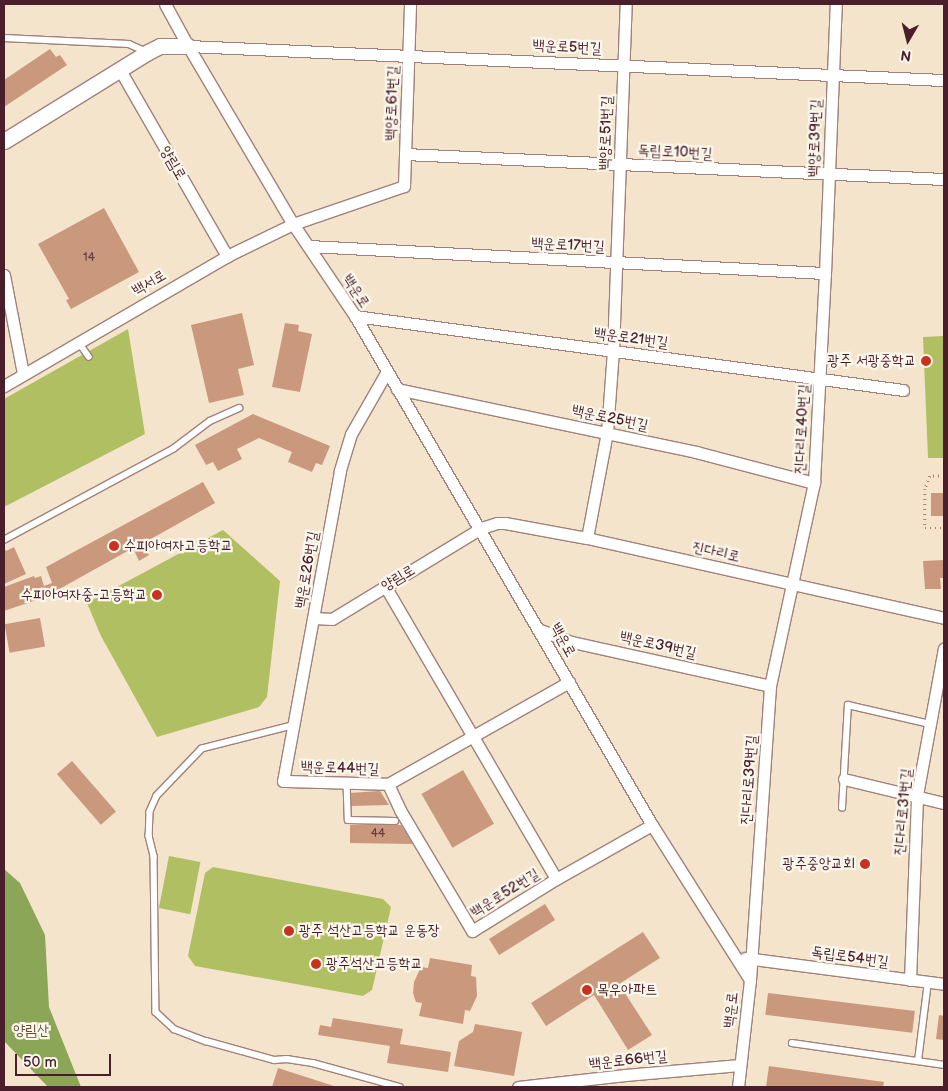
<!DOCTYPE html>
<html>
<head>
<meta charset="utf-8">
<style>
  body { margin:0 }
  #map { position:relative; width:948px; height:1091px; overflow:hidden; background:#f4e4cb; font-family:"Balsamiq Sans","Poor Story",sans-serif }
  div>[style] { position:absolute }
  .green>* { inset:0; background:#b0bf61; transform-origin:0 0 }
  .forest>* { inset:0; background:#8ca657 }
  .building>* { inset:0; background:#ca987d; transform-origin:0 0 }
  .path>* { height:2.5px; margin-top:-1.25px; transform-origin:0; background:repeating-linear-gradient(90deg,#9f827b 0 1px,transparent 0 5px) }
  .roads { filter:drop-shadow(1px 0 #9f827b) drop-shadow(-1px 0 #9f827b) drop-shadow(0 1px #9f827b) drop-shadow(0 -1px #9f827b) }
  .lane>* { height:5.5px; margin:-2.75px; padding:0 2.75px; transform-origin:2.75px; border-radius:2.75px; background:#fff }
  .street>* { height:11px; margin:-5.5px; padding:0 5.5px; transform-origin:5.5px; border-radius:5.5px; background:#fff }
  .secondary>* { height:15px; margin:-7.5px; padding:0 7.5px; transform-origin:7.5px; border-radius:7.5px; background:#fff }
  .dots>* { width:14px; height:14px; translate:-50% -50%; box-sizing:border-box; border:2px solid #fbf7ec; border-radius:50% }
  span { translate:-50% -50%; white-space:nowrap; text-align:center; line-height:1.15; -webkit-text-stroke:4.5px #fbf7ec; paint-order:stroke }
  .number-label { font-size:12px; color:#6a3d40 }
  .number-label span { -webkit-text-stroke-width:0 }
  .street-label { font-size:15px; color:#4a1f2b }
  .poi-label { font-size:15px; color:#4a1f2b }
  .right { translate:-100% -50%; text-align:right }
  .left { translate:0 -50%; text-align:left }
  .park-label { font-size:15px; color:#694f3b }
  .frame { position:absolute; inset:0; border:5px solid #4a1f2b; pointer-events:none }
  .north { position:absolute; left:883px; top:15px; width:50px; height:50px; -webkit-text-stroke:4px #fbf7ec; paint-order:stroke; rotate:188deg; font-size:14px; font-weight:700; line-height:20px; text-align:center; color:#4a1f2b }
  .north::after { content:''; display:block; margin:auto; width:18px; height:22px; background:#4a1f2b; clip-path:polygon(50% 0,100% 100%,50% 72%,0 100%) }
  .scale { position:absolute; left:15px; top:1054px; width:96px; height:22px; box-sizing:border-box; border:2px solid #4a1f2b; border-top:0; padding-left:6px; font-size:15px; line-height:18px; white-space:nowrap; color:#4a1f2b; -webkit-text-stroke:4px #fbf7ec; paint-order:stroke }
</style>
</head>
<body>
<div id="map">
  <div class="green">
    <i style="clip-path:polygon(128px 329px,145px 434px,4px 507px,4px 399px)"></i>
    <i style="clip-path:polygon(944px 336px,944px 458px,928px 458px,923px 337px)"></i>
    <i style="clip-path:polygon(223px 530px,280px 581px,267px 697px,259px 707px,157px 737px,101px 636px,87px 603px)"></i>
    <i style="left:169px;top:856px;width:32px;height:53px;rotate:11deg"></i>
    <i style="clip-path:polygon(213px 867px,383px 899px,391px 907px,372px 990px,363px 996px,195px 966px,188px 956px,205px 873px)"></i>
  </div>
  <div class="forest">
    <i style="clip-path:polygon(4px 869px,20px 883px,45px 935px,49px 1007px,81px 1087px,48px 1087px,4px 1041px)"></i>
  </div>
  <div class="building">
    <i style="clip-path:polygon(50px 49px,56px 57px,60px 55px,67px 65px,4px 107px,4px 80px)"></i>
    <i style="clip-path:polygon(104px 208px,139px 272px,71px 309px,66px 300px,69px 299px,38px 244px)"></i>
    <i style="clip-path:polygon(242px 313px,254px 365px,238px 369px,244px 395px,209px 403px,191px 325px)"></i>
    <i style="clip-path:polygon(285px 323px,299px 325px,298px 331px,312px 334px,300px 392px,272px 387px)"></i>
    <i style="clip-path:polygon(253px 414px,330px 446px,322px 465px,316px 463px,312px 472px,288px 462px,292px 452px,259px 438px,237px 449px,242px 459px,218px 471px,213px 462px,206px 465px,195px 445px)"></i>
    <i style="clip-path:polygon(203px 482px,215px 503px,142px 544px,149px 555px,139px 561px,133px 548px,45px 597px,4px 611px,4px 587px,34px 576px,35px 578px,41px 576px,44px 586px,52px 583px,46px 567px)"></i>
    <i style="left:944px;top:493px;width:23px;height:13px;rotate:90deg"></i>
    <i style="clip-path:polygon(4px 547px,6px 551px,14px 547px,26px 574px,4px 584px)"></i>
    <i style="clip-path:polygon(944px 560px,944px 578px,940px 578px,941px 589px,925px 589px,923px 561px)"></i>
    <i style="left:40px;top:618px;width:29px;height:36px;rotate:80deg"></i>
    <i style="left:72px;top:761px;width:67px;height:20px;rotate:49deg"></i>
    <i style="left:463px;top:770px;width:62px;height:48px;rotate:60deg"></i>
    <i style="clip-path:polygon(380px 791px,389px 805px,350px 806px,349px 793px)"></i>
    <i style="clip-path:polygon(350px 825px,401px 825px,413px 844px,350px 843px)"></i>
    <i style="left:545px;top:904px;width:19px;height:66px;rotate:58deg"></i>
    <i style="clip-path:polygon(643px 932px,660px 958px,619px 984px,652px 1035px,628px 1050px,594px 995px,546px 1026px,531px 1003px)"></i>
    <i style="clip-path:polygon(430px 958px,472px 965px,471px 976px,476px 977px,477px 996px,470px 1011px,465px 1010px,463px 1024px,419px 1016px,422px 1003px,416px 1002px,413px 993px,414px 982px,421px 967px,428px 968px)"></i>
    <i style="left:768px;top:993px;width:148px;height:22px;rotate:7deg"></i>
    <i style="clip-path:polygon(939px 1015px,944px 1016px,944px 1040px,936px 1039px)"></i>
    <i style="clip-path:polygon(333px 1018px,403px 1029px,400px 1044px,451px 1052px,448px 1072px,387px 1063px,390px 1046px,318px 1035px,320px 1025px,331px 1027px)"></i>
    <i style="clip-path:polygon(475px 1024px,522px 1032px,514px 1076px,454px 1066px,459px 1041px,473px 1032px)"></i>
    <i style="clip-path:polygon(769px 1066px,884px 1082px,883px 1087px,766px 1087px)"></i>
    <i style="clip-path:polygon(278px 1068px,337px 1087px,272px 1087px)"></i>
  </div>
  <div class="path">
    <i style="left:944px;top:476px;width:14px;rotate:180deg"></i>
    <i style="left:930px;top:476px;width:14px;rotate:111deg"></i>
    <i style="left:925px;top:489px;width:39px;rotate:90deg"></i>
    <i style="left:925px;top:528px;width:19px"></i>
  </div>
  <div class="roads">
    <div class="lane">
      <i style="left:4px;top:38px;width:125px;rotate:2.7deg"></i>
      <i style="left:129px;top:44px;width:17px;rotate:24deg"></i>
      <i style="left:78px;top:341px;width:19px;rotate:55deg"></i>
      <i style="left:4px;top:540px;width:192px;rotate:-28.3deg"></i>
      <i style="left:173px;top:449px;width:46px;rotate:-37.1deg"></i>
      <i style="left:210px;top:421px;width:32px;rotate:-24deg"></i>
      <i style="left:292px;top:726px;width:93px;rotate:165.7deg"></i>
      <i style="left:202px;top:749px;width:65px;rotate:133.8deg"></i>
      <i style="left:157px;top:796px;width:17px;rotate:114deg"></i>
      <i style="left:150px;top:812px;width:24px;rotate:92deg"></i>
      <i style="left:149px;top:836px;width:21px;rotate:76deg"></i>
      <i style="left:154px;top:856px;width:156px;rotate:89.3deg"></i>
      <i style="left:156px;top:1012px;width:25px;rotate:43deg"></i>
      <i style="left:174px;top:1029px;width:34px;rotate:21deg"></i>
      <i style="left:206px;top:1041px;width:71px;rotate:15.6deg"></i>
      <i style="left:274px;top:1060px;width:13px;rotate:-4deg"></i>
      <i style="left:287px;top:1059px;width:26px;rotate:9deg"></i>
      <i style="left:313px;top:1063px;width:90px;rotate:15.4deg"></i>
      <i style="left:347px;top:783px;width:37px;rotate:88deg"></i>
      <i style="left:348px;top:820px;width:47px;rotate:1.2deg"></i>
      <i style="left:842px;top:808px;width:103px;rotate:-86.7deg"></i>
      <i style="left:848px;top:705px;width:84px;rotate:13deg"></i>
      <i style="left:792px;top:1043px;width:154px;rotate:8.2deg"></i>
      <i style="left:918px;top:1061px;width:80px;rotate:-82.8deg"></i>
    </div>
    <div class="street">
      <i style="left:165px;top:4px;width:48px;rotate:61.3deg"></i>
      <i style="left:188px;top:46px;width:207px;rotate:59.5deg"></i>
      <i style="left:293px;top:224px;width:111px;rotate:56deg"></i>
      <i style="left:355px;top:316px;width:589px;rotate:59.74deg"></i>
      <i style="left:652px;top:825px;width:183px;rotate:57.7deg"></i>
      <i style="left:750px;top:980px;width:108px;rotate:96.4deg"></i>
      <i style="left:188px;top:46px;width:757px;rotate:2.58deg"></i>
      <i style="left:120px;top:70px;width:215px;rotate:60.1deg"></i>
      <i style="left:405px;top:154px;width:540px;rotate:2.66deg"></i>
      <i style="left:309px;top:246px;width:517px;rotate:3deg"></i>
      <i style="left:4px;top:275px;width:101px;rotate:79.1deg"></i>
      <i style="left:355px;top:316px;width:553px;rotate:7.69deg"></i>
      <i style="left:386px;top:373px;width:70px;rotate:119.8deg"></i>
      <i style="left:351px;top:434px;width:39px;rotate:107deg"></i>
      <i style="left:340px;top:471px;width:315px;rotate:100.4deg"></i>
      <i style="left:283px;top:781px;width:105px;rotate:1.6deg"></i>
      <i style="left:388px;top:784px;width:208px;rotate:-29.4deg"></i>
      <i style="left:4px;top:386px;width:258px;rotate:-30.2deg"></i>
      <i style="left:227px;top:256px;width:73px;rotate:-25.9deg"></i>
      <i style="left:293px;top:224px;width:117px;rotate:-18.9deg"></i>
      <i style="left:404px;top:186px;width:182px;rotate:-88.1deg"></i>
      <i style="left:397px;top:389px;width:306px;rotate:11.9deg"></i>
      <i style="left:696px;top:452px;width:122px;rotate:14.7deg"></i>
      <i style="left:587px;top:538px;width:108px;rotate:-79.3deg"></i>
      <i style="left:607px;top:432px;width:81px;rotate:-85.8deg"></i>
      <i style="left:613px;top:351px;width:347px;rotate:-87.9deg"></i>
      <i style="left:385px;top:586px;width:339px;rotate:59.7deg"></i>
      <i style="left:314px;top:618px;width:18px;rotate:3deg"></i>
      <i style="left:332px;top:619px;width:175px;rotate:-31.4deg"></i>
      <i style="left:481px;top:528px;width:17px;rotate:-17deg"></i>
      <i style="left:497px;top:523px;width:8px"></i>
      <i style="left:505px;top:523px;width:83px;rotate:10.4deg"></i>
      <i style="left:587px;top:538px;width:366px;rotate:12.6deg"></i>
      <i style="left:540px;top:630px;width:34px;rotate:21deg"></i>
      <i style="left:572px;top:642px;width:203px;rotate:12.5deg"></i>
      <i style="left:844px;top:779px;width:103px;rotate:13.5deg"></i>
      <i style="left:388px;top:784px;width:29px;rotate:65deg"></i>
      <i style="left:400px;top:810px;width:141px;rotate:59.2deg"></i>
      <i style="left:472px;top:931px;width:99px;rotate:-31.8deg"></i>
      <i style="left:556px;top:879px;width:110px;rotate:-29.4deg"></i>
      <i style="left:745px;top:958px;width:201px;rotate:7.4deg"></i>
      <i style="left:750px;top:980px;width:295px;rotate:-86.1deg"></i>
      <i style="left:770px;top:686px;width:209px;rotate:-77.8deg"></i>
      <i style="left:814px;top:482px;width:209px;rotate:-87deg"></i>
      <i style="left:825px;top:273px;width:269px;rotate:-87.7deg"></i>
      <i style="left:910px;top:980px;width:185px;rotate:-87.8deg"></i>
      <i style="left:917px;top:795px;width:149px;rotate:-79.6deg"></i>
      <i style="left:518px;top:1087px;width:108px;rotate:-6.4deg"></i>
      <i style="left:625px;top:1075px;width:115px;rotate:-5deg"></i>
    </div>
    <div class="secondary">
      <i style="left:4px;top:141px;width:169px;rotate:-31.7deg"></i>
      <i style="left:148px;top:52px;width:13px;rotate:-27deg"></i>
      <i style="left:160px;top:46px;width:28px"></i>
    </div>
  </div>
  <div class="dots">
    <i style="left:926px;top:361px;background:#c8321e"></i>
    <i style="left:114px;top:546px;background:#c8321e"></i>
    <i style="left:157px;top:595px;background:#c8321e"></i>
    <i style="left:865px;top:864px;background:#c8321e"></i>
    <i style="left:289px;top:931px;background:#c8321e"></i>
    <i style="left:316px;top:964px;background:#c8321e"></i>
    <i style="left:587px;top:990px;background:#c8321e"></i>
  </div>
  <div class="number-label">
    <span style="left:89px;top:258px">14</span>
    <span style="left:378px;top:834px">44</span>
  </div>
  <div class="street-label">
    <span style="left:567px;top:47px;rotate:3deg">백운로5번길</span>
    <span style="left:392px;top:103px;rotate:-88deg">백양로61번길</span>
    <span style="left:606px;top:133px;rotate:-88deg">백양로51번길</span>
    <span style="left:815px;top:138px;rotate:-88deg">백양로39번길</span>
    <span style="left:675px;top:152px;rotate:3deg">독립로10번길</span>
    <span style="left:173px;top:163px;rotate:60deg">양림로</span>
    <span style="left:568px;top:245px;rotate:3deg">백운로17번길</span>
    <span style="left:149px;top:283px;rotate:-30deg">백서로</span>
    <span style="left:356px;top:291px;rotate:57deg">백운로</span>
    <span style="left:631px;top:338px;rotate:8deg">백운로21번길</span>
    <span style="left:610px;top:418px;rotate:12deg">백운로25번길</span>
    <span style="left:802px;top:429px;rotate:-87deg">진다리로40번길</span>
    <span style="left:716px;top:552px;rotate:13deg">진다리로</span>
    <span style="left:307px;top:570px;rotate:-80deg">백운로26번길</span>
    <span style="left:398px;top:578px;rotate:-31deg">양림로</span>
    <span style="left:563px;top:640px;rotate:61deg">백운로</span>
    <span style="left:658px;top:645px;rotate:13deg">백운로39번길</span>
    <span style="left:340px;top:768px;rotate:2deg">백운로44번길</span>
    <span style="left:749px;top:780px;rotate:-86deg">진다리로39번길</span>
    <span style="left:903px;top:812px;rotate:-85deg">진다리로31번길</span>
    <span style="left:505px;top:893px;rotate:-32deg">백운로52번길</span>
    <span style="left:850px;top:957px;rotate:8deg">독립로54번길</span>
    <span style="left:731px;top:1010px;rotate:-84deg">백운로</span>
    <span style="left:628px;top:1060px;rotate:-6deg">백운로66번길</span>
  </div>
  <div class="poi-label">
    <span class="right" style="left:916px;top:361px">광주 서광중학교</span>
    <span class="left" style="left:124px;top:546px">수피아여자고등학교</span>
    <span class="right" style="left:147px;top:595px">수피아여자중-고등학교</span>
    <span class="right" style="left:855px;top:864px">광주중앙교회</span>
    <span class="left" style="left:299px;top:931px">광주 석산고등학교 운동장</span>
    <span class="left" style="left:326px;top:964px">광주석산고등학교</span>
    <span class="left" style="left:597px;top:990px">목우아파트</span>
  </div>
  <div class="park-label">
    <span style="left:31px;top:1031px">양림산</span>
  </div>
  <div class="frame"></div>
  <div class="north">N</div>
  <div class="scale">50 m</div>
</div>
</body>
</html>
